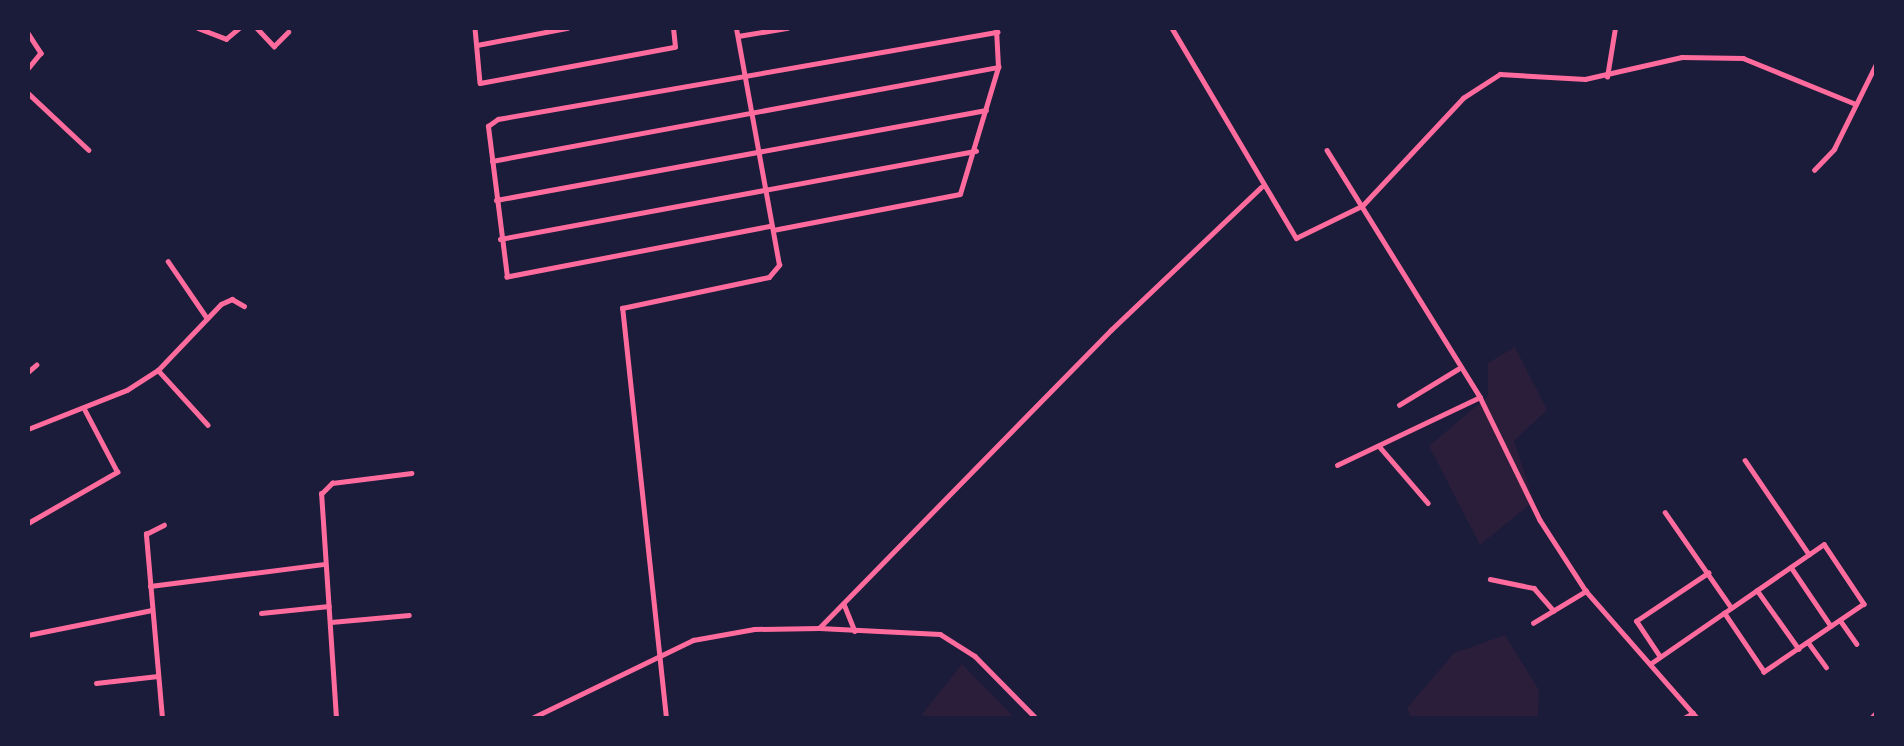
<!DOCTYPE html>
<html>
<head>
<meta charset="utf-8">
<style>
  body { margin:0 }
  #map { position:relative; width:1904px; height:746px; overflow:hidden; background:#1b1b3a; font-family:"DM Sans",sans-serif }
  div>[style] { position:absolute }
  .green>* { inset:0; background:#2a1e3b }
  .minor>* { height:4.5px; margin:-2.25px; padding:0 2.25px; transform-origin:2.25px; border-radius:2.25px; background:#ff6b9d }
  span { translate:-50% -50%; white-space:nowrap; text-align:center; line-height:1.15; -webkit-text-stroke:5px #1b1b3a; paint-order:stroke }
  .frame { position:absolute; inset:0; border:30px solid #1b1b3a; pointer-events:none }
</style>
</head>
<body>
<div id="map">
  <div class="green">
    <i style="clip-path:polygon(1515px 347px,1547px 410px,1514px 441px,1534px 501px,1480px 545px,1429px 446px,1488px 396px,1488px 363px)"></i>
    <i style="clip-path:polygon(1505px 635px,1539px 690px,1538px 718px,1411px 718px,1407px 708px,1454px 653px)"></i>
    <i style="clip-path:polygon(962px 664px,1015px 718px,919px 718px)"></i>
  </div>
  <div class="minor">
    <i style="left:198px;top:28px;width:30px;rotate:21deg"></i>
    <i style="left:226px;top:39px;width:17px;rotate:-40deg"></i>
    <i style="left:257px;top:28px;width:25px;rotate:47deg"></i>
    <i style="left:274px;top:46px;width:20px;rotate:-45deg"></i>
    <i style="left:475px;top:28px;width:55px;rotate:84.8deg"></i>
    <i style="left:480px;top:83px;width:198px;rotate:-10.5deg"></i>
    <i style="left:675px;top:47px;width:19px;rotate:-96deg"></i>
    <i style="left:1172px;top:28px;width:244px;rotate:59.4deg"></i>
    <i style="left:1296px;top:238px;width:73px;rotate:-25.9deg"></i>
    <i style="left:1362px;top:206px;width:148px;rotate:-46.9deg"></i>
    <i style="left:1463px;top:98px;width:44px;rotate:-33deg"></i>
    <i style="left:1500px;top:74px;width:85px;rotate:3.4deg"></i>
    <i style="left:1585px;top:79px;width:99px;rotate:-12.8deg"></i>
    <i style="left:1682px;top:57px;width:61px;rotate:0.9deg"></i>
    <i style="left:1743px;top:58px;width:122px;rotate:22.2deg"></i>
    <i style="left:28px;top:33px;width:24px;rotate:57deg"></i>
    <i style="left:41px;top:53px;width:21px;rotate:129deg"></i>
    <i style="left:738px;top:36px;width:50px;rotate:-9.3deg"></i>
    <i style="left:477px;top:45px;width:92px;rotate:-10.7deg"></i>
    <i style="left:1607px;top:77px;width:50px;rotate:-80.7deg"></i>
    <i style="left:28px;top:93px;width:83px;rotate:43.1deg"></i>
    <i style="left:1327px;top:150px;width:291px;rotate:58.2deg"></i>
    <i style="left:1480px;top:397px;width:137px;rotate:64deg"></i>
    <i style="left:1540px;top:520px;width:85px;rotate:57.1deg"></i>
    <i style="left:1586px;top:591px;width:169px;rotate:48.8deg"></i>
    <i style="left:492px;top:161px;width:515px;rotate:-10.52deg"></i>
    <i style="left:1814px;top:170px;width:29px;rotate:-46deg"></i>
    <i style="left:1834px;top:149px;width:95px;rotate:-63.7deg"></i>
    <i style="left:496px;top:200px;width:498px;rotate:-10.4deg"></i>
    <i style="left:772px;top:226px;width:270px;rotate:169.1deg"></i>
    <i style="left:507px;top:277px;width:152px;rotate:-97.2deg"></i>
    <i style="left:488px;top:126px;width:12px;rotate:-35deg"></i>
    <i style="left:498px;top:119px;width:507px;rotate:-9.89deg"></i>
    <i style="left:773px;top:230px;width:190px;rotate:-10.9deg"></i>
    <i style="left:960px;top:194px;width:133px;rotate:-73.3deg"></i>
    <i style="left:998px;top:67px;width:39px;rotate:-93deg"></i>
    <i style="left:500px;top:239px;width:484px;rotate:-10.5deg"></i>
    <i style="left:168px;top:261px;width:69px;rotate:55.6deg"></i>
    <i style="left:158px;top:370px;width:74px;rotate:47.7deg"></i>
    <i style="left:28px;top:372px;width:11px;rotate:-41deg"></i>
    <i style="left:1399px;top:405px;width:69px;rotate:-31.4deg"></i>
    <i style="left:28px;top:429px;width:106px;rotate:-21.5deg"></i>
    <i style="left:127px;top:390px;width:37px;rotate:-33deg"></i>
    <i style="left:158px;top:370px;width:91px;rotate:-46.3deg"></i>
    <i style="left:221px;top:304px;width:12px;rotate:-24deg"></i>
    <i style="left:232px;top:299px;width:14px;rotate:30deg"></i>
    <i style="left:1379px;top:446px;width:75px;rotate:49.3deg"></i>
    <i style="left:1745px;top:460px;width:114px;rotate:55.8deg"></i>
    <i style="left:1337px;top:465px;width:158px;rotate:-25.4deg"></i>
    <i style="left:1665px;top:512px;width:116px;rotate:55.2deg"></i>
    <i style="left:28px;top:523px;width:103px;rotate:-29.8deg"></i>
    <i style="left:117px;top:472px;width:69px;rotate:-117.7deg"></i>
    <i style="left:1791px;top:567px;width:71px;rotate:55.9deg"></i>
    <i style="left:1490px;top:579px;width:45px;rotate:11.6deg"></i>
    <i style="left:1534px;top:588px;width:30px;rotate:49deg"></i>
    <i style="left:150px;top:586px;width:176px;rotate:-7.2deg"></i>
    <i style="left:1757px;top:590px;width:72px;rotate:54.6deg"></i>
    <i style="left:844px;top:604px;width:29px;rotate:68deg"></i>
    <i style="left:261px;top:613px;width:68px;rotate:-5.9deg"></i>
    <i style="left:1840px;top:620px;width:29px;rotate:55deg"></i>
    <i style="left:331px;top:622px;width:78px;rotate:-5.1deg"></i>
    <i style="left:1533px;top:623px;width:62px;rotate:-31.1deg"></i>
    <i style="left:819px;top:628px;width:417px;rotate:-45.6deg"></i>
    <i style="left:1111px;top:330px;width:207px;rotate:-43.6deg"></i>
    <i style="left:28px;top:635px;width:126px;rotate:-11.4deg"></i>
    <i style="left:1808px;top:642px;width:31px;rotate:54deg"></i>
    <i style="left:1660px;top:657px;width:43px;rotate:-123.7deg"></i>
    <i style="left:1636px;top:621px;width:87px;rotate:-33.7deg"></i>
    <i style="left:1650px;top:664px;width:90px;rotate:-34.6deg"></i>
    <i style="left:1724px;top:613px;width:121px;rotate:-34.6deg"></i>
    <i style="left:1824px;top:544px;width:72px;rotate:56.3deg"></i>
    <i style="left:1864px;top:604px;width:121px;rotate:145.8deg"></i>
    <i style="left:1764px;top:672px;width:71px;rotate:-124.1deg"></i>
    <i style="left:96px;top:683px;width:62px;rotate:-6.4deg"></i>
    <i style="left:162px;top:718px;width:185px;rotate:-95deg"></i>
    <i style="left:146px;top:534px;width:20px;rotate:-27deg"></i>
    <i style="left:336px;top:718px;width:225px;rotate:-93.8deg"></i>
    <i style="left:321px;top:494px;width:16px;rotate:-45deg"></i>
    <i style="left:332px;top:483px;width:80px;rotate:-7.2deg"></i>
    <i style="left:532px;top:718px;width:179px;rotate:-25.8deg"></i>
    <i style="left:693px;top:640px;width:62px;rotate:-10.2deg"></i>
    <i style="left:754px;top:629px;width:65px;rotate:-0.9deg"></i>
    <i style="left:819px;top:628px;width:121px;rotate:2.8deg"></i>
    <i style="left:940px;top:634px;width:41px;rotate:32.2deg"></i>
    <i style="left:975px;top:656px;width:87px;rotate:45.5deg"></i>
    <i style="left:666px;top:718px;width:412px;rotate:-96.1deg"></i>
    <i style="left:622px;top:308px;width:150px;rotate:-11.9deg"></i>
    <i style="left:769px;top:277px;width:16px;rotate:-50deg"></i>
    <i style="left:779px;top:265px;width:241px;rotate:-100.3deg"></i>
    <i style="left:1684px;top:718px;width:10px;rotate:-29deg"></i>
    <i style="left:1871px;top:718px;width:7px;rotate:-45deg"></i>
  </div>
  <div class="frame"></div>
</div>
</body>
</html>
